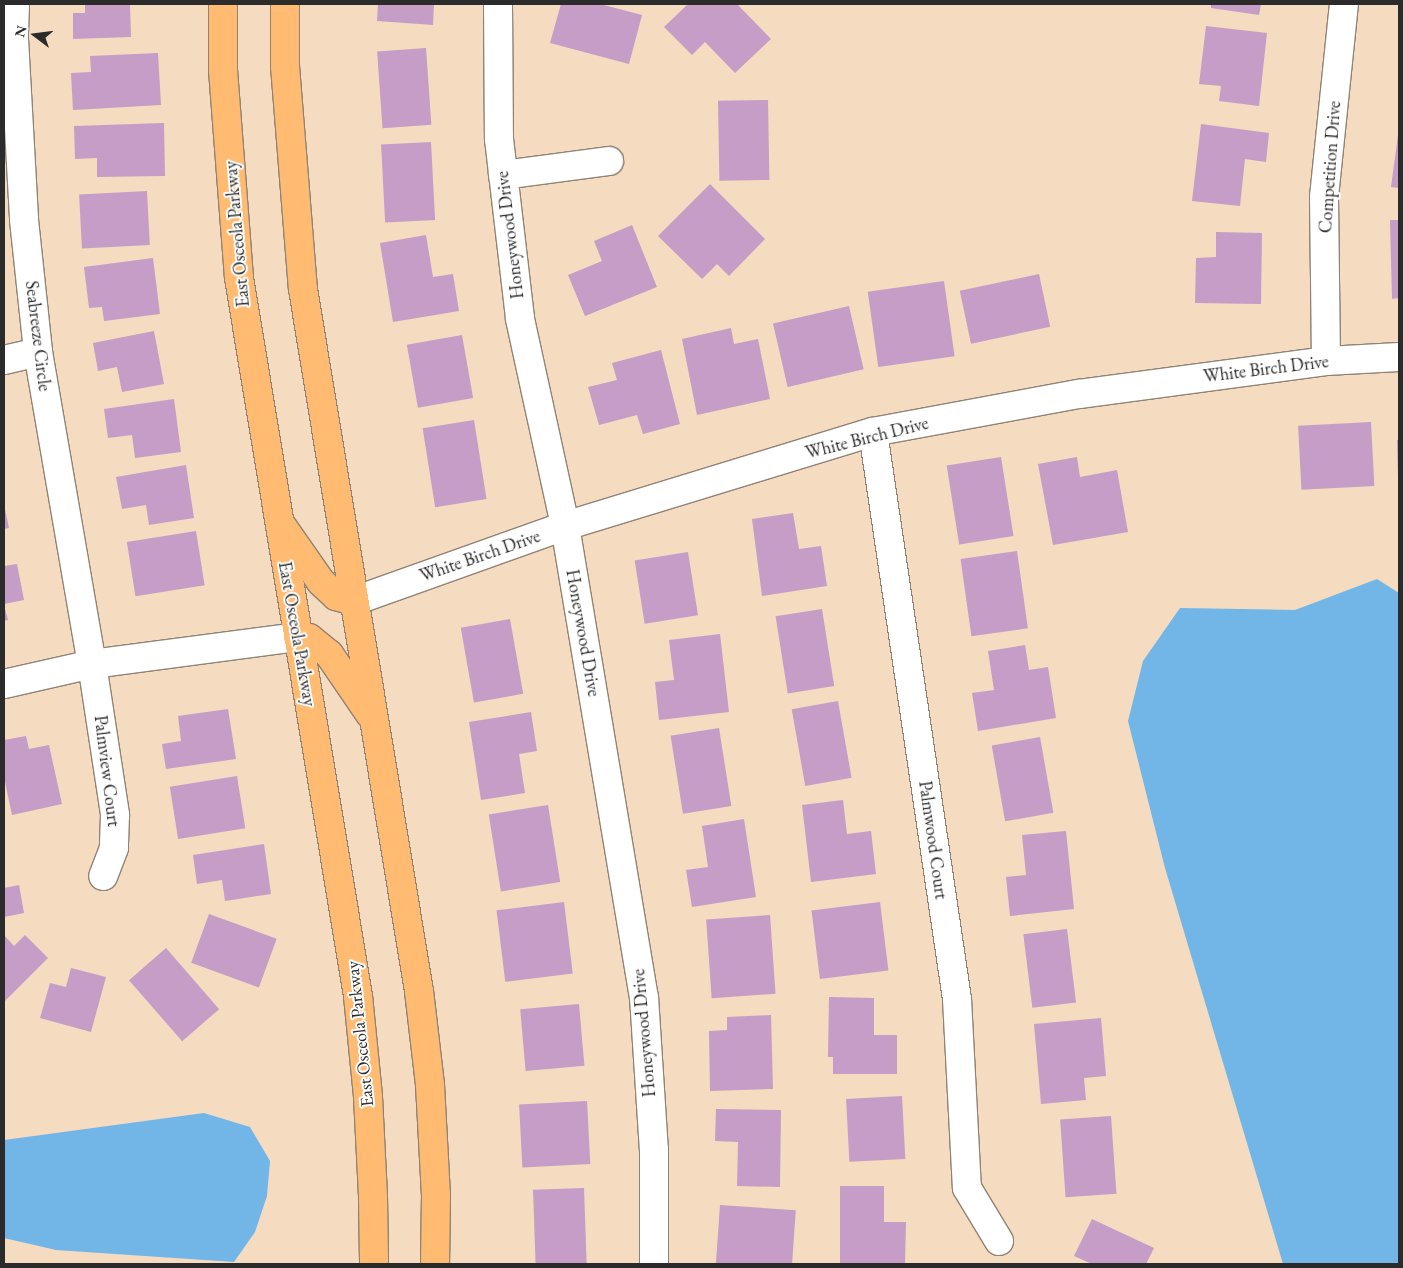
<!DOCTYPE html>
<html>
<head>
<meta charset="utf-8">
<style>
  body { margin:0 }
  #map { position:relative; width:1403px; height:1268px; overflow:hidden; background:#f5dbbf; font-family:"EB Garamond",serif }
  div>[style] { position:absolute }
  .water>* { inset:0; background:#72b6e8 }
  .building>* { inset:0; background:#c59dc6; transform-origin:0 0 }
  .roads { filter:drop-shadow(1px 0 #908375) drop-shadow(-1px 0 #908375) drop-shadow(0 1px #908375) drop-shadow(0 -1px #908375) }
  .minor>* { height:28px; margin:-14px; padding:0 14px; transform-origin:14px; border-radius:14px; background:#fff }
  .major>* { height:28px; margin:-14px; padding:0 14px; transform-origin:14px; border-radius:14px; background:#ffbb71 }
  span { translate:-50% -50%; white-space:nowrap; text-align:center; line-height:1.15; -webkit-text-stroke:4px #fff; paint-order:stroke }
  .street-label { font-size:18px; color:#2b2b2b }
  .frame { position:absolute; inset:0; border:5px solid #2b2b2b; pointer-events:none }
  .north { position:absolute; left:10px; top:10px; width:50px; height:50px; -webkit-text-stroke:4px #fff; paint-order:stroke; rotate:285deg; font-size:14px; font-weight:700; line-height:20px; text-align:center; color:#2b2b2b }
  .north::after { content:''; display:block; margin:auto; width:18px; height:22px; background:#2b2b2b; clip-path:polygon(50% 0,100% 100%,50% 72%,0 100%) }
</style>
</head>
<body>
<div id="map">
  <div class="water">
    <i style="clip-path:polygon(1377px 579px,1399px 593px,1399px 1264px,1283px 1264px,1165px 868px,1128px 721px,1143px 661px,1180px 608px,1295px 610px)"></i>
    <i style="clip-path:polygon(204px 1113px,250px 1127px,270px 1161px,267px 1196px,255px 1232px,234px 1262px,56px 1250px,4px 1238px,4px 1140px)"></i>
  </div>
  <div class="building">
    <i style="clip-path:polygon(85px 4px,130px 4px,131px 37px,73px 39px,73px 13px,85px 13px)"></i>
    <i style="clip-path:polygon(378px 4px,434px 4px,433px 25px,377px 21px)"></i>
    <i style="clip-path:polygon(561px 4px,600px 4px,642px 15px,629px 64px,550px 43px)"></i>
    <i style="clip-path:polygon(688px 4px,737px 4px,771px 39px,735px 73px,705px 42px,692px 55px,664px 27px)"></i>
    <i style="clip-path:polygon(1211px 4px,1261px 4px,1259px 15px,1211px 8px)"></i>
    <i style="clip-path:polygon(1206px 26px,1267px 33px,1259px 106px,1219px 101px,1221px 86px,1199px 84px)"></i>
    <i style="left:426px;top:48px;width:77px;height:49px;rotate:86deg"></i>
    <i style="clip-path:polygon(158px 53px,161px 105px,73px 110px,71px 73px,91px 72px,90px 56px)"></i>
    <i style="left:768px;top:100px;width:80px;height:50px;rotate:89deg"></i>
    <i style="clip-path:polygon(164px 123px,165px 176px,97px 177px,97px 158px,75px 159px,74px 126px)"></i>
    <i style="clip-path:polygon(1201px 124px,1269px 133px,1266px 162px,1245px 159px,1240px 206px,1192px 201px)"></i>
    <i style="clip-path:polygon(1398px 135px,1399px 135px,1399px 188px,1391px 187px)"></i>
    <i style="left:431px;top:142px;width:78px;height:50px;rotate:87deg"></i>
    <i style="clip-path:polygon(710px 184px,765px 239px,729px 276px,717px 264px,702px 279px,658px 236px)"></i>
    <i style="left:147px;top:191px;width:54px;height:68px;rotate:87deg"></i>
    <i style="clip-path:polygon(1390px 220px,1399px 220px,1399px 298px,1392px 299px)"></i>
    <i style="clip-path:polygon(632px 225px,657px 287px,585px 316px,568px 275px,602px 261px,594px 241px)"></i>
    <i style="clip-path:polygon(1216px 232px,1262px 233px,1261px 304px,1195px 303px,1196px 258px,1216px 257px)"></i>
    <i style="clip-path:polygon(426px 235px,433px 277px,453px 274px,459px 311px,393px 322px,380px 243px)"></i>
    <i style="clip-path:polygon(153px 258px,160px 314px,104px 321px,102px 307px,89px 308px,84px 267px)"></i>
    <i style="left:1039px;top:274px;width:54px;height:81px;rotate:78deg"></i>
    <i style="left:944px;top:281px;width:76px;height:77px;rotate:82deg"></i>
    <i style="left:849px;top:306px;width:65px;height:78px;rotate:77deg"></i>
    <i style="clip-path:polygon(731px 328px,734px 344px,758px 339px,770px 399px,697px 415px,682px 339px)"></i>
    <i style="clip-path:polygon(154px 331px,164px 384px,122px 392px,117px 367px,98px 371px,93px 343px)"></i>
    <i style="left:462px;top:335px;width:64px;height:56px;rotate:80deg"></i>
    <i style="clip-path:polygon(661px 350px,680px 424px,643px 434px,637px 415px,599px 425px,588px 387px,617px 380px,612px 363px)"></i>
    <i style="clip-path:polygon(174px 399px,181px 452px,135px 458px,132px 435px,108px 438px,104px 409px)"></i>
    <i style="left:474px;top:420px;width:80px;height:52px;rotate:81deg"></i>
    <i style="left:1371px;top:422px;width:64px;height:73px;rotate:87deg"></i>
    <i style="clip-path:polygon(1397px 440px,1399px 440px,1399px 477px,1398px 477px)"></i>
    <i style="left:1001px;top:457px;width:80px;height:55px;rotate:81deg"></i>
    <i style="clip-path:polygon(1077px 457px,1080px 477px,1117px 470px,1128px 532px,1053px 545px,1038px 464px)"></i>
    <i style="clip-path:polygon(186px 465px,194px 518px,149px 525px,146px 505px,122px 509px,116px 477px)"></i>
    <i style="clip-path:polygon(4px 505px,9px 528px,4px 529px)"></i>
    <i style="clip-path:polygon(793px 513px,799px 549px,821px 546px,827px 586px,762px 596px,752px 519px)"></i>
    <i style="left:196px;top:531px;width:55px;height:70px;rotate:81deg"></i>
    <i style="left:1017px;top:551px;width:78px;height:57px;rotate:82deg"></i>
    <i style="left:688px;top:552px;width:64px;height:54px;rotate:81deg"></i>
    <i style="clip-path:polygon(17px 564px,24px 600px,4px 604px,4px 566px)"></i>
    <i style="clip-path:polygon(4px 605px,8px 620px,4px 621px)"></i>
    <i style="left:822px;top:609px;width:78px;height:47px;rotate:81deg"></i>
    <i style="left:510px;top:619px;width:76px;height:50px;rotate:80deg"></i>
    <i style="clip-path:polygon(720px 634px,729px 712px,659px 720px,655px 682px,674px 680px,669px 640px)"></i>
    <i style="clip-path:polygon(1025px 645px,1029px 670px,1048px 667px,1056px 718px,978px 731px,972px 693px,994px 690px,988px 651px)"></i>
    <i style="left:838px;top:701px;width:78px;height:47px;rotate:80deg"></i>
    <i style="clip-path:polygon(228px 709px,236px 759px,166px 769px,162px 744px,181px 741px,178px 716px)"></i>
    <i style="clip-path:polygon(531px 712px,537px 751px,519px 754px,525px 793px,481px 800px,469px 722px)"></i>
    <i style="left:719px;top:728px;width:79px;height:49px;rotate:81deg"></i>
    <i style="clip-path:polygon(26px 736px,29px 749px,49px 745px,62px 804px,12px 815px,4px 777px,4px 740px)"></i>
    <i style="left:1040px;top:737px;width:77px;height:49px;rotate:80deg"></i>
    <i style="left:237px;top:776px;width:53px;height:68px;rotate:81deg"></i>
    <i style="clip-path:polygon(843px 800px,847px 834px,871px 831px,876px 874px,811px 882px,802px 805px)"></i>
    <i style="left:548px;top:805px;width:78px;height:60px;rotate:81deg"></i>
    <i style="clip-path:polygon(744px 819px,756px 897px,692px 907px,686px 870px,708px 867px,702px 826px)"></i>
    <i style="clip-path:polygon(1066px 831px,1074px 909px,1010px 916px,1006px 877px,1026px 875px,1022px 835px)"></i>
    <i style="clip-path:polygon(264px 844px,271px 894px,225px 901px,222px 880px,197px 884px,193px 855px)"></i>
    <i style="clip-path:polygon(19px 885px,24px 913px,4px 917px,4px 888px)"></i>
    <i style="left:564px;top:902px;width:72px;height:68px;rotate:83deg"></i>
    <i style="left:880px;top:902px;width:69px;height:69px;rotate:83deg"></i>
    <i style="left:209px;top:914px;width:72px;height:52px;rotate:20deg"></i>
    <i style="left:770px;top:915px;width:79px;height:64px;rotate:86deg"></i>
    <i style="left:1067px;top:929px;width:74px;height:44px;rotate:83deg"></i>
    <i style="clip-path:polygon(4px 935px,14px 946px,25px 935px,48px 958px,4px 1002px)"></i>
    <i style="left:166px;top:948px;width:81px;height:49px;rotate:49deg"></i>
    <i style="clip-path:polygon(71px 968px,106px 977px,91px 1032px,40px 1018px,50px 983px,66px 987px)"></i>
    <i style="clip-path:polygon(829px 997px,874px 998px,874px 1035px,897px 1035px,897px 1074px,833px 1074px,833px 1057px,828px 1057px)"></i>
    <i style="left:579px;top:1004px;width:62px;height:59px;rotate:85deg"></i>
    <i style="clip-path:polygon(771px 1015px,773px 1089px,710px 1091px,709px 1031px,727px 1030px,727px 1017px)"></i>
    <i style="clip-path:polygon(1101px 1018px,1106px 1076px,1084px 1078px,1086px 1100px,1041px 1104px,1034px 1024px)"></i>
    <i style="left:902px;top:1096px;width:63px;height:56px;rotate:87deg"></i>
    <i style="left:587px;top:1101px;width:63px;height:68px;rotate:87deg"></i>
    <i style="clip-path:polygon(716px 1109px,781px 1110px,780px 1187px,737px 1186px,738px 1142px,715px 1141px)"></i>
    <i style="left:1111px;top:1116px;width:78px;height:51px;rotate:86deg"></i>
    <i style="clip-path:polygon(840px 1186px,884px 1186px,884px 1222px,906px 1222px,905px 1263px,840px 1263px)"></i>
    <i style="left:584px;top:1188px;width:76px;height:51px;rotate:88deg"></i>
    <i style="left:720px;top:1205px;width:76px;height:59px;rotate:4deg"></i>
    <i style="clip-path:polygon(1092px 1219px,1154px 1248px,1146px 1264px,1092px 1264px,1074px 1256px)"></i>
  </div>
  <div class="roads">
    <div class="minor">
      <i style="left:15px;top:4px;width:35px;rotate:92deg"></i>
      <i style="left:14px;top:39px;width:181px;rotate:86.8deg"></i>
      <i style="left:24px;top:220px;width:133px;rotate:83.9deg"></i>
      <i style="left:38px;top:352px;width:317px;rotate:80.2deg"></i>
      <i style="left:92px;top:664px;width:153px;rotate:81.3deg"></i>
      <i style="left:115px;top:815px;width:33px;rotate:92deg"></i>
      <i style="left:114px;top:848px;width:30px;rotate:111deg"></i>
      <i style="left:498px;top:4px;width:135px;rotate:89.6deg"></i>
      <i style="left:499px;top:139px;width:181px;rotate:83.3deg"></i>
      <i style="left:520px;top:319px;width:212px;rotate:77.7deg"></i>
      <i style="left:565px;top:526px;width:478px;rotate:80.5deg"></i>
      <i style="left:644px;top:997px;width:153px;rotate:86.3deg"></i>
      <i style="left:654px;top:1150px;width:114px;rotate:90deg"></i>
      <i style="left:503px;top:175px;width:107px;rotate:-7.5deg"></i>
      <i style="left:4px;top:360px;width:35px;rotate:-13deg"></i>
      <i style="left:1326px;top:361px;width:164px;rotate:-90.7deg"></i>
      <i style="left:1324px;top:197px;width:194px;rotate:-84.1deg"></i>
      <i style="left:873px;top:432px;width:573px;rotate:81.57deg"></i>
      <i style="left:957px;top:999px;width:189px;rotate:87deg"></i>
      <i style="left:967px;top:1188px;width:62px;rotate:58.9deg"></i>
      <i style="left:354px;top:601px;width:224px;rotate:-19.6deg"></i>
      <i style="left:565px;top:526px;width:322px;rotate:-17deg"></i>
      <i style="left:873px;top:432px;width:209px;rotate:-10.5deg"></i>
      <i style="left:1079px;top:394px;width:249px;rotate:-7.6deg"></i>
      <i style="left:1326px;top:361px;width:73px;rotate:-3.1deg"></i>
      <i style="left:4px;top:684px;width:90px;rotate:-12.8deg"></i>
      <i style="left:92px;top:664px;width:208px;rotate:-7.5deg"></i>
    </div>
    <div class="major">
      <i style="left:223px;top:4px;width:66px;rotate:90deg"></i>
      <i style="left:223px;top:70px;width:209px;rotate:85.6deg"></i>
      <i style="left:239px;top:278px;width:728px;rotate:80.59deg"></i>
      <i style="left:358px;top:996px;width:101px;rotate:84.3deg"></i>
      <i style="left:368px;top:1097px;width:100px;rotate:87.1deg"></i>
      <i style="left:373px;top:1197px;width:67px;rotate:89.1deg"></i>
      <i style="left:285px;top:4px;width:62px;rotate:90deg"></i>
      <i style="left:285px;top:66px;width:224px;rotate:85.4deg"></i>
      <i style="left:303px;top:289px;width:712px;rotate:80.62deg"></i>
      <i style="left:419px;top:991px;width:95px;rotate:83.3deg"></i>
      <i style="left:430px;top:1085px;width:110px;rotate:86.9deg"></i>
      <i style="left:436px;top:1195px;width:69px;rotate:90.8deg"></i>
      <i style="left:282px;top:526px;width:68px;rotate:55.1deg"></i>
      <i style="left:321px;top:582px;width:21px;rotate:43deg"></i>
      <i style="left:336px;top:596px;width:19px;rotate:16deg"></i>
      <i style="left:298px;top:637px;width:11px;rotate:5deg"></i>
      <i style="left:309px;top:638px;width:26px;rotate:39deg"></i>
      <i style="left:329px;top:654px;width:73px;rotate:55.7deg"></i>
    </div>
  </div>
  <div class="street-label">
    <span style="left:1330px;top:167px;rotate:-86deg">Competition Drive</span>
    <span style="left:237px;top:234px;rotate:-95deg">East Osceola Parkway</span>
    <span style="left:510px;top:235px;rotate:-97deg">Honeywood Drive</span>
    <span style="left:38px;top:336px;rotate:83deg">Seabreeze Circle</span>
    <span style="left:1266px;top:369px;rotate:-7deg">White Birch Drive</span>
    <span style="left:867px;top:438px;rotate:-14deg">White Birch Drive</span>
    <span style="left:480px;top:556px;rotate:-19deg">White Birch Drive</span>
    <span style="left:583px;top:633px;rotate:80deg">Honeywood Drive</span>
    <span style="left:297px;top:634px;rotate:80deg">East Osceola Parkway</span>
    <span style="left:107px;top:771px;rotate:83deg">Palmview Court</span>
    <span style="left:933px;top:840px;rotate:82deg">Palmwood Court</span>
    <span style="left:644px;top:1033px;rotate:-95deg">Honeywood Drive</span>
    <span style="left:360px;top:1034px;rotate:-96deg">East Osceola Parkway</span>
  </div>
  <div class="frame"></div>
  <div class="north">N</div>
</div>
</body>
</html>
